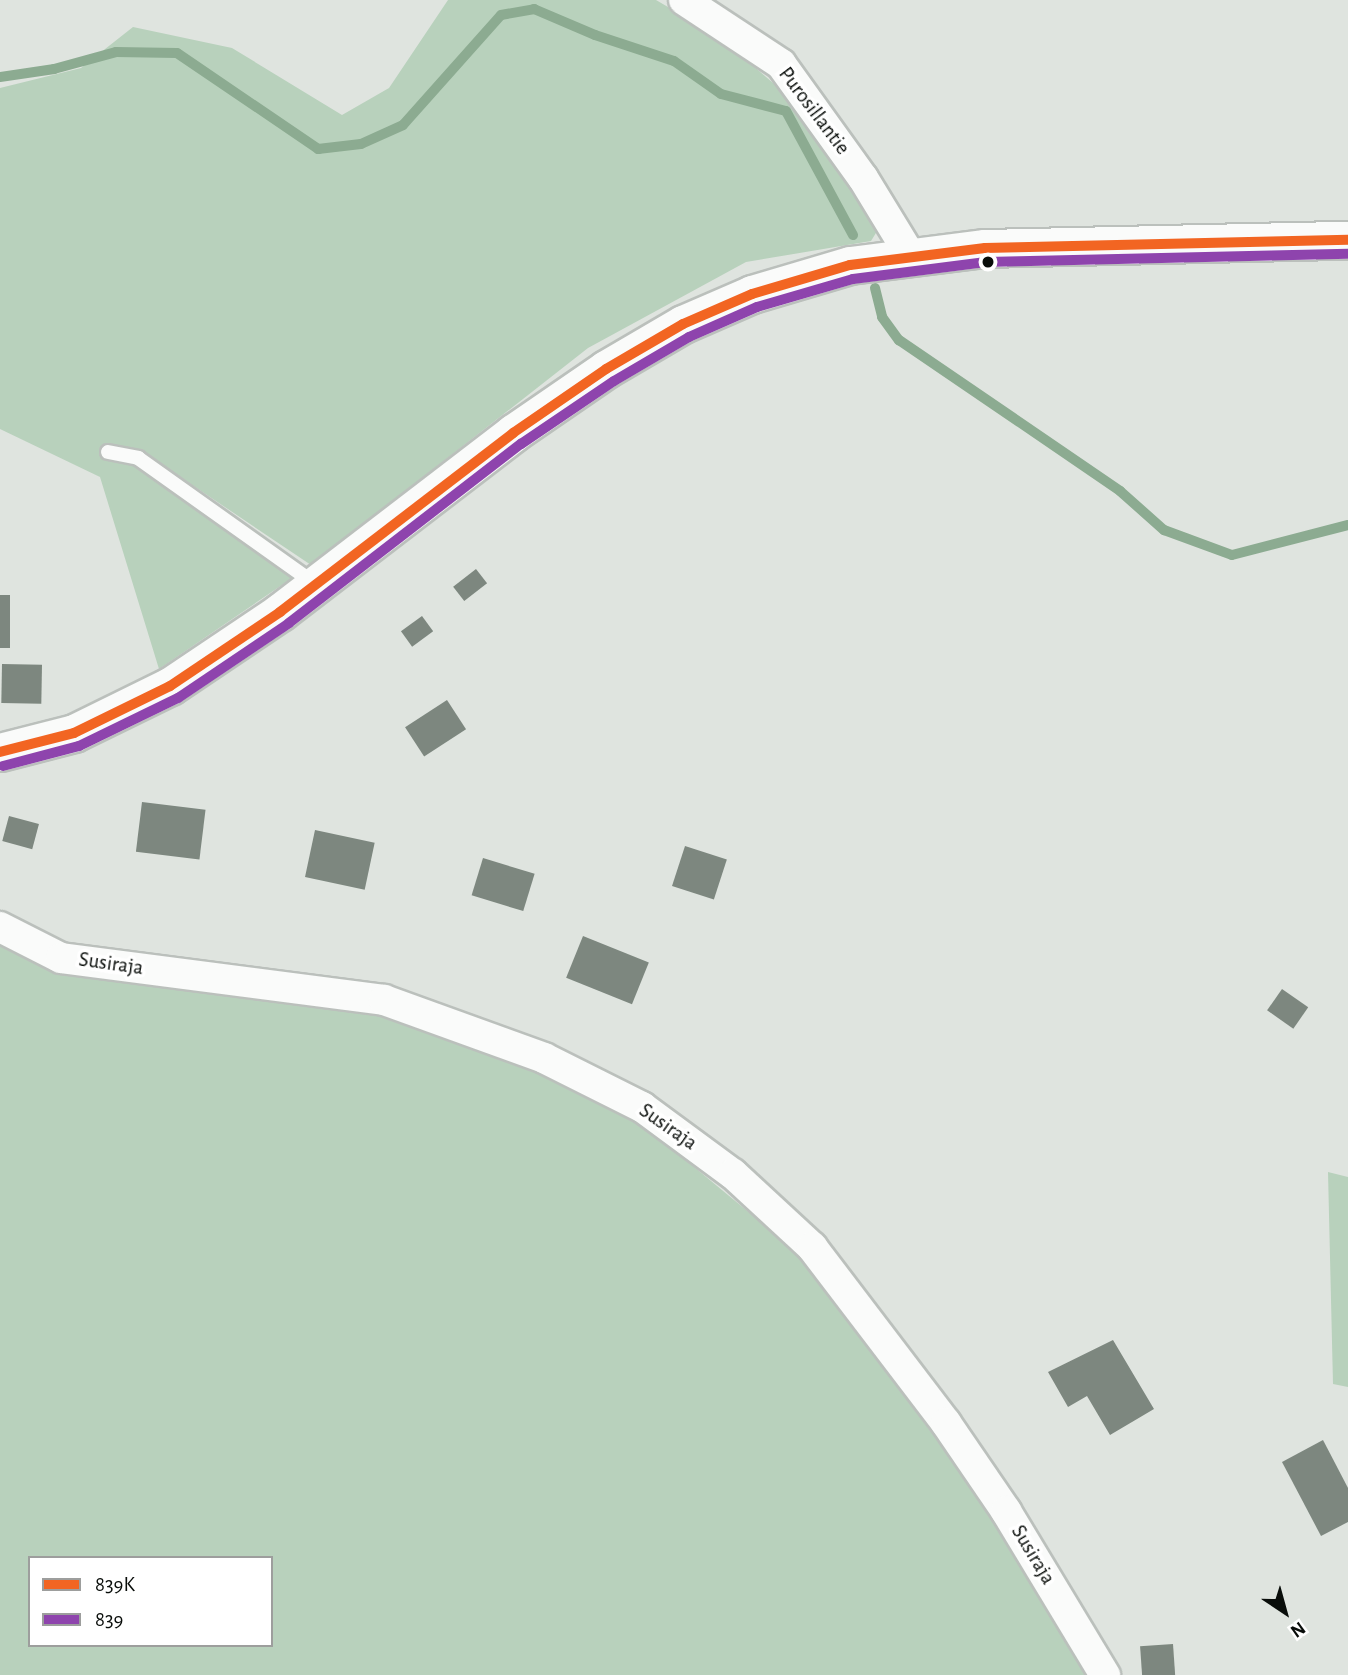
<!DOCTYPE html>
<html>
<head>
<meta charset="utf-8">
<style>
  body { margin:0 }
  #map { position:relative; width:1348px; height:1675px; overflow:hidden; background:#dfe4df; font-family:"Alegreya Sans",sans-serif }
  div>[style] { position:absolute }
  .green>* { inset:0; background:#b8d1bc }
  .stream>* { height:10px; margin:-5px; padding:0 5px; transform-origin:5px; border-radius:5px; background:#8cab91 }
  .building>* { inset:0; background:#7d877f; transform-origin:0 0 }
  .roads { filter:drop-shadow(2px 0 #bbc0bc) drop-shadow(-2px 0 #bbc0bc) drop-shadow(0 2px #bbc0bc) drop-shadow(0 -2px #bbc0bc) }
  .service>* { height:14px; margin:-7px; padding:0 7px; transform-origin:7px; border-radius:7px; background:#fafbfa }
  .minor>* { height:30px; margin:-15px; padding:0 15px; transform-origin:15px; border-radius:15px; background:#fafbfa }
  .tertiary>* { height:37px; margin:-18.5px; padding:0 18.5px; transform-origin:18.5px; border-radius:18.5px; background:#fafbfa }
  .bus-1>* { height:10px; margin:-5px; padding:0 5px; transform-origin:5px; border-radius:5px; background:#f26522 }
  .bus-2>* { height:10px; margin:-5px; padding:0 5px; transform-origin:5px; border-radius:5px; background:#8e44ad }
  .dots>* { width:19px; height:19px; translate:-50% -50%; box-sizing:border-box; border:4px solid #fff; border-radius:50% }
  span { translate:-50% -50%; white-space:nowrap; text-align:center; line-height:1.15; -webkit-text-stroke:7px #fff; paint-order:stroke }
  .street-label { font-size:21px; color:#090d0a }
  .legend { position:absolute; left:28px; top:1556px; width:245px; height:91px; box-sizing:border-box; background:#fff; border:2px solid #9d9e9d; margin:0; padding:9px 12px; list-style:none; font-size:21px; color:#090d0a }
  .legend li { display:flex; align-items:center; gap:14px; height:35px }
  .legend b { width:35px; border:2px solid #9d9e9d }
  .north { position:absolute; left:1250px; top:1577px; width:70px; height:70px; -webkit-text-stroke:5px #fff; paint-order:stroke; rotate:144deg; font-size:19px; font-weight:700; line-height:28px; text-align:center; color:#090d0a }
  .north::after { content:''; display:block; margin:auto; width:24px; height:32px; background:#090d0a; clip-path:polygon(50% 0,100% 100%,50% 72%,0 100%) }
</style>
</head>
<body>
<div id="map">
  <div class="green">
    <i style="clip-path:polygon(448px 0,656px 0,721px 38px,787px 95px,879px 228px,871px 241px,746px 262px,588px 348px,311px 565px,158px 462px,140px 467px,295px 576px,159px 669px,100px 477px,0 429px,0 88px,81px 68px,133px 27px,232px 48px,342px 115px,389px 88px)"></i>
    <i style="clip-path:polygon(evenodd,0 945px,54px 968px,384px 1015px,529px 1065px,636px 1119px,802px 1256px,995px 1519px,1091px 1675px,0 1675px,0 945px,30px 1558px,271px 1558px,271px 1645px,30px 1645px,30px 1558px)"></i>
    <i style="clip-path:polygon(1328px 1172px,1348px 1177px,1348px 1387px,1333px 1384px)"></i>
  </div>
  <div class="stream">
    <i style="left:0;top:77px;width:55px;rotate:-8.4deg"></i>
    <i style="left:54px;top:69px;width:64px;rotate:-15.3deg"></i>
    <i style="left:116px;top:52px;width:61px;rotate:0.9deg"></i>
    <i style="left:177px;top:53px;width:171px;rotate:34.2deg"></i>
    <i style="left:318px;top:149px;width:43px;rotate:-6.6deg"></i>
    <i style="left:361px;top:144px;width:46px;rotate:-24.3deg"></i>
    <i style="left:403px;top:125px;width:147px;rotate:-48.3deg"></i>
    <i style="left:501px;top:15px;width:34px;rotate:-10deg"></i>
    <i style="left:534px;top:9px;width:66px;rotate:23.1deg"></i>
    <i style="left:595px;top:35px;width:83px;rotate:18.2deg"></i>
    <i style="left:674px;top:61px;width:57px;rotate:35.1deg"></i>
    <i style="left:721px;top:94px;width:67px;rotate:14.7deg"></i>
    <i style="left:786px;top:111px;width:141px;rotate:61.6deg"></i>
    <i style="left:875px;top:288px;width:30px;rotate:76deg"></i>
    <i style="left:882px;top:317px;width:29px;rotate:54deg"></i>
    <i style="left:899px;top:340px;width:268px;rotate:34.3deg"></i>
    <i style="left:1120px;top:491px;width:59px;rotate:41.6deg"></i>
    <i style="left:1164px;top:530px;width:72px;rotate:20.2deg"></i>
    <i style="left:1232px;top:555px;width:120px;rotate:-14.5deg"></i>
  </div>
  <div class="building">
    <i style="left:476px;top:569px;width:18px;height:29px;rotate:52deg"></i>
    <i style="left:0;top:595px;width:10px;height:53px"></i>
    <i style="left:422px;top:616px;width:19px;height:26px;rotate:54deg"></i>
    <i style="left:2px;top:664px;width:40px;height:39px;rotate:1deg"></i>
    <i style="left:447px;top:700px;width:35px;height:50px;rotate:57deg"></i>
    <i style="left:142px;top:802px;width:64px;height:50px;rotate:7deg"></i>
    <i style="left:9px;top:816px;width:31px;height:26px;rotate:15deg"></i>
    <i style="left:315px;top:830px;width:61px;height:48px;rotate:12deg"></i>
    <i style="left:685px;top:846px;width:44px;height:42px;rotate:18deg"></i>
    <i style="left:483px;top:858px;width:54px;height:39px;rotate:17deg"></i>
    <i style="left:583px;top:936px;width:71px;height:45px;rotate:22deg"></i>
    <i style="left:1282px;top:989px;width:32px;height:26px;rotate:35deg"></i>
    <i style="clip-path:polygon(1113px 1340px,1154px 1409px,1110px 1435px,1087px 1396px,1068px 1407px,1048px 1372px)"></i>
    <i style="clip-path:polygon(1323px 1440px,1348px 1488px,1348px 1522px,1321px 1536px,1282px 1462px)"></i>
    <i style="left:1173px;top:1644px;width:31px;height:33px;rotate:86deg"></i>
  </div>
  <div class="roads">
    <div class="service">
      <i style="left:108px;top:452px;width:31px;rotate:11deg"></i>
      <i style="left:138px;top:458px;width:217px;rotate:35.4deg"></i>
    </div>
    <div class="minor">
      <i style="left:684px;top:0;width:116px;rotate:33.4deg"></i>
      <i style="left:781px;top:64px;width:140px;rotate:54.3deg"></i>
      <i style="left:863px;top:178px;width:90px;rotate:58.6deg"></i>
      <i style="left:0;top:927px;width:68px;rotate:26.9deg"></i>
      <i style="left:61px;top:958px;width:326px;rotate:7.4deg"></i>
      <i style="left:384px;top:1000px;width:170px;rotate:19.9deg"></i>
      <i style="left:544px;top:1058px;width:110px;rotate:26.6deg"></i>
      <i style="left:642px;top:1107px;width:113px;rotate:36.4deg"></i>
      <i style="left:733px;top:1174px;width:108px;rotate:42.7deg"></i>
      <i style="left:812px;top:1247px;width:221px;rotate:52.7deg"></i>
      <i style="left:946px;top:1423px;width:107px;rotate:55.7deg"></i>
      <i style="left:1006px;top:1511px;width:192px;rotate:58.9deg"></i>
    </div>
    <div class="tertiary">
      <i style="left:0;top:752px;width:76px;rotate:-14.4deg"></i>
      <i style="left:74px;top:733px;width:107px;rotate:-26.1deg"></i>
      <i style="left:170px;top:686px;width:133px;rotate:-33.9deg"></i>
      <i style="left:280px;top:612px;width:294px;rotate:-37.5deg"></i>
      <i style="left:513px;top:433px;width:113px;rotate:-34.5deg"></i>
      <i style="left:606px;top:369px;width:89px;rotate:-30.3deg"></i>
      <i style="left:683px;top:324px;width:75px;rotate:-23.5deg"></i>
      <i style="left:752px;top:294px;width:102px;rotate:-16.5deg"></i>
      <i style="left:850px;top:265px;width:136px;rotate:-7.2deg"></i>
      <i style="left:985px;top:248px;width:363px;rotate:-1.3deg"></i>
    </div>
  </div>
  <div class="bus-1">
    <i style="left:0;top:752px;width:76px;rotate:-14.4deg"></i>
    <i style="left:74px;top:733px;width:107px;rotate:-26.1deg"></i>
    <i style="left:170px;top:686px;width:133px;rotate:-33.9deg"></i>
    <i style="left:280px;top:612px;width:294px;rotate:-37.5deg"></i>
    <i style="left:513px;top:433px;width:113px;rotate:-34.5deg"></i>
    <i style="left:606px;top:369px;width:89px;rotate:-30.3deg"></i>
    <i style="left:683px;top:324px;width:75px;rotate:-23.5deg"></i>
    <i style="left:752px;top:294px;width:102px;rotate:-16.5deg"></i>
    <i style="left:850px;top:265px;width:136px;rotate:-7.2deg"></i>
    <i style="left:985px;top:248px;width:363px;rotate:-1.3deg"></i>
  </div>
  <div class="bus-2">
    <i style="left:3px;top:766px;width:79px;rotate:-14.7deg"></i>
    <i style="left:79px;top:746px;width:110px;rotate:-25.9deg"></i>
    <i style="left:178px;top:698px;width:134px;rotate:-34deg"></i>
    <i style="left:289px;top:623px;width:293px;rotate:-37.7deg"></i>
    <i style="left:521px;top:444px;width:112px;rotate:-34.1deg"></i>
    <i style="left:614px;top:381px;width:87px;rotate:-30.4deg"></i>
    <i style="left:689px;top:337px;width:74px;rotate:-23.8deg"></i>
    <i style="left:757px;top:307px;width:100px;rotate:-16.3deg"></i>
    <i style="left:853px;top:279px;width:134px;rotate:-7.3deg"></i>
    <i style="left:986px;top:262px;width:362px;rotate:-1.3deg"></i>
  </div>
  <div class="dots">
    <i style="left:988px;top:262px;background:#090d0a"></i>
  </div>
  <div class="street-label">
    <span style="left:814px;top:111px;rotate:53deg">Purosillantie</span>
    <span style="left:111px;top:964px;rotate:8deg">Susiraja</span>
    <span style="left:668px;top:1127px;rotate:35deg">Susiraja</span>
    <span style="left:1033px;top:1555px;rotate:59deg">Susiraja</span>
  </div>
  <ul class="legend">
  <li><b style="height:9px;background:#f26522"></b>839K</li>
  <li><b style="height:9px;background:#8e44ad"></b>839</li>
  </ul>
  <div class="north">N</div>
</div>
</body>
</html>
